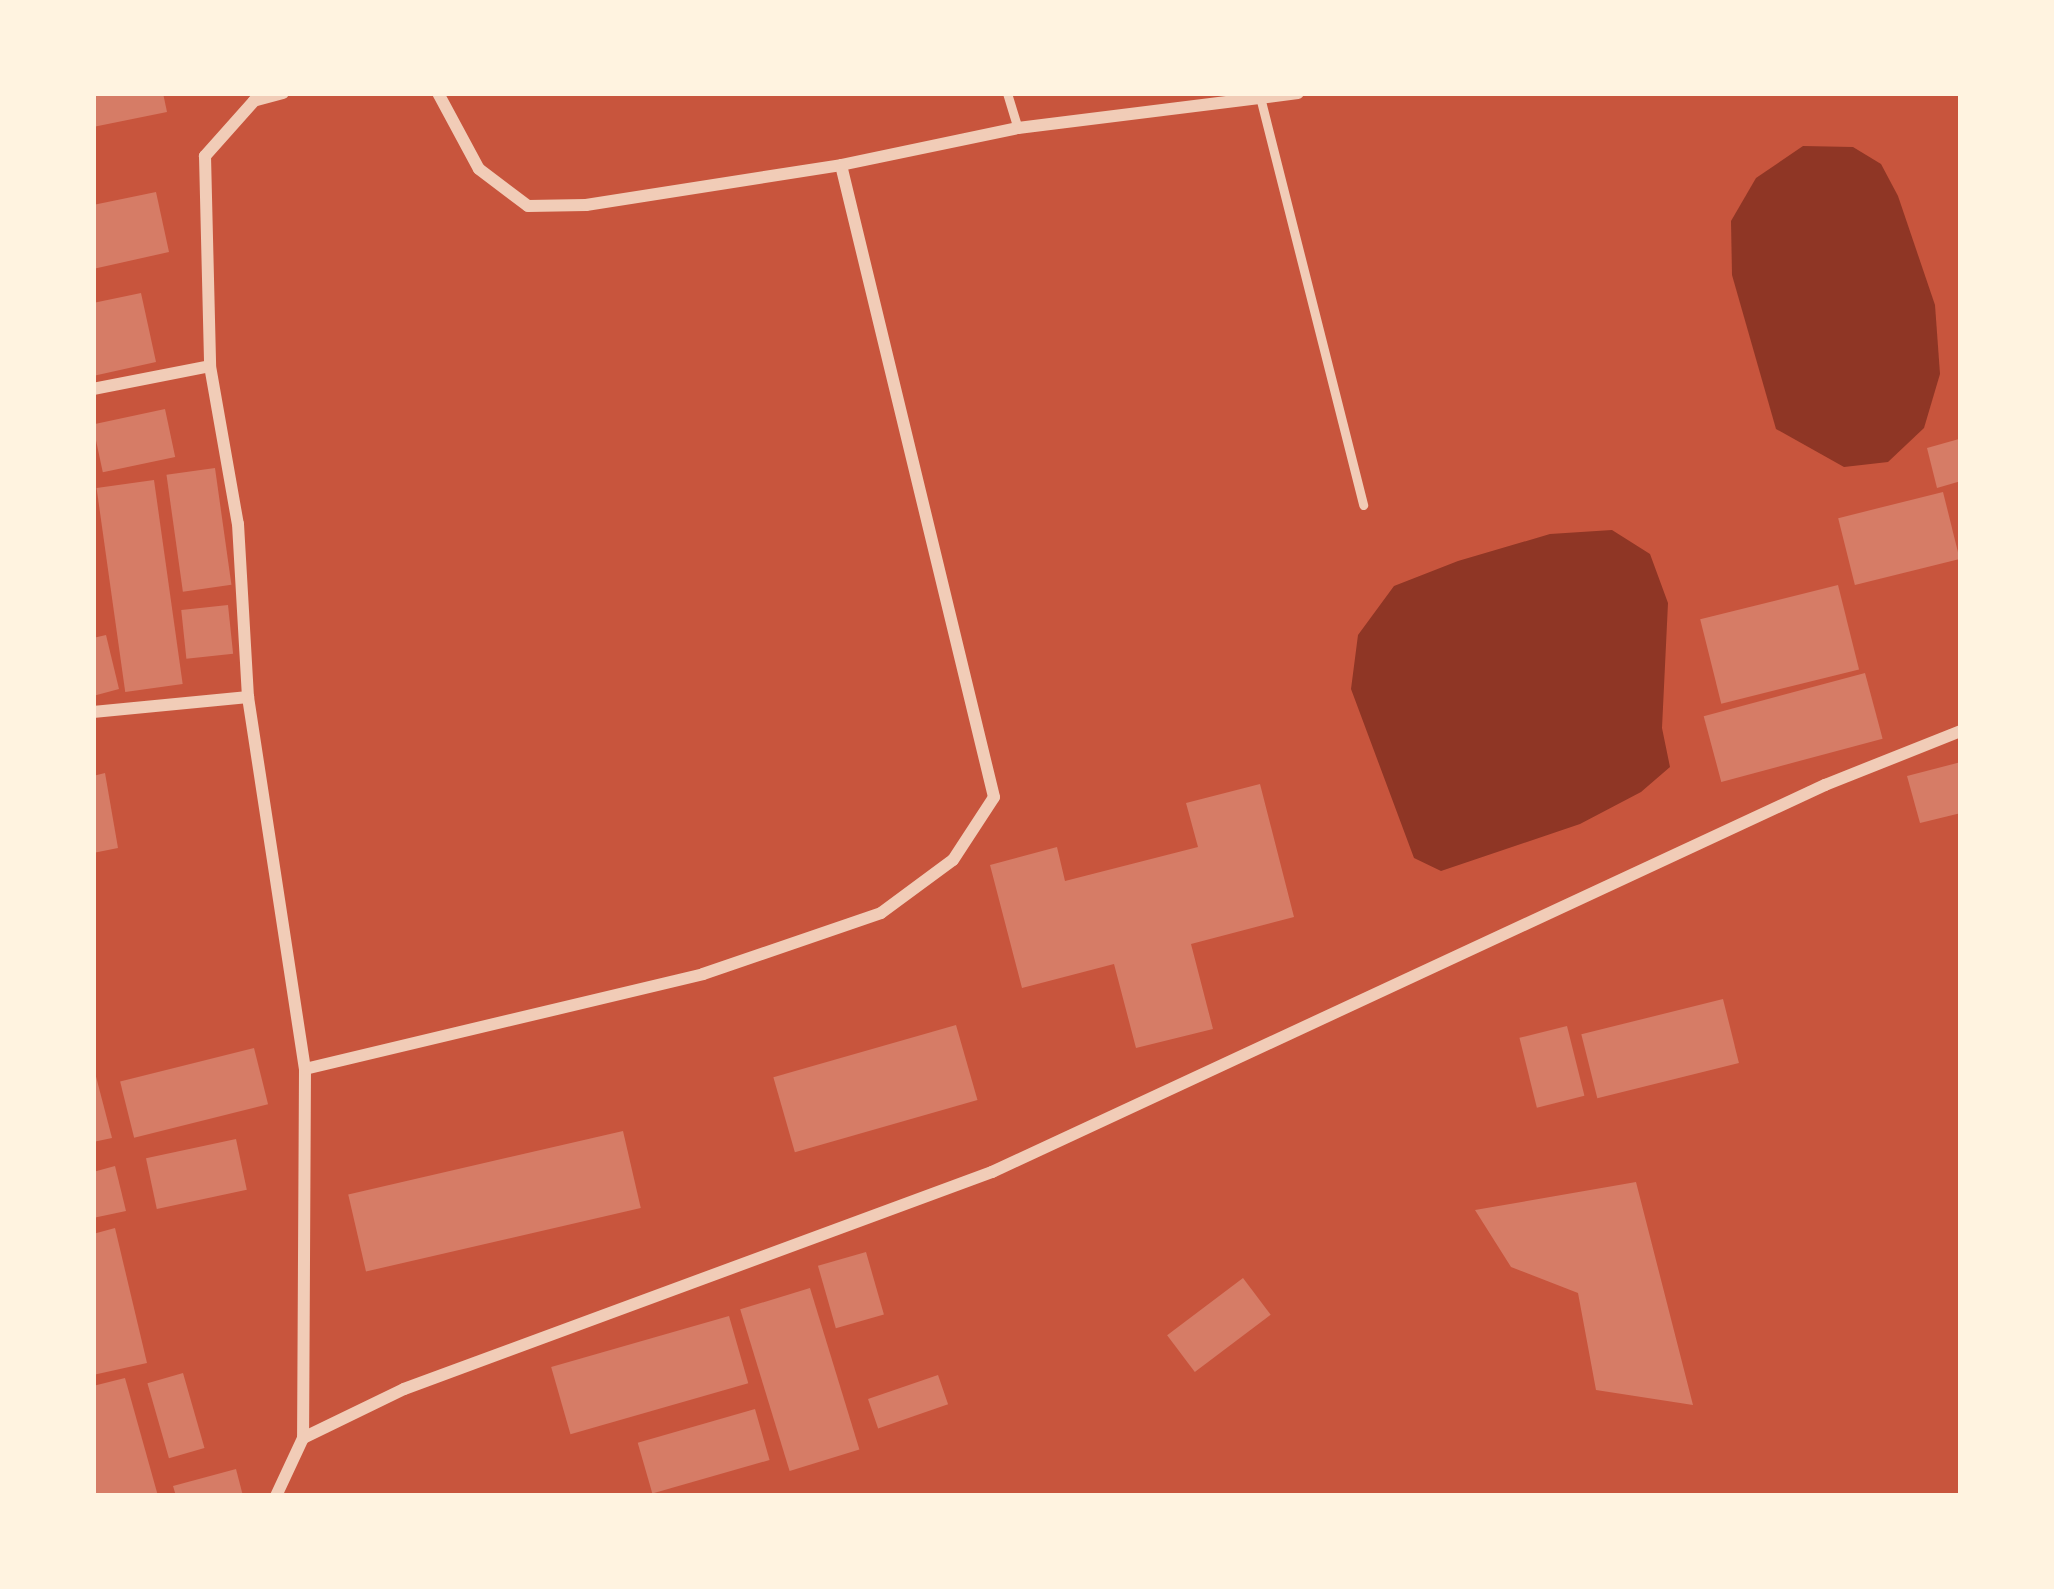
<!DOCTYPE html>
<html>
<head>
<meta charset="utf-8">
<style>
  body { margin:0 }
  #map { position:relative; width:2054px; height:1589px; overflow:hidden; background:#c8553d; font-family:Overpass,sans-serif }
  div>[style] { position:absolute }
  .water>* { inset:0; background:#8f3625 }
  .building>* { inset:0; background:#d67c66; transform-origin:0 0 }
  .service>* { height:9px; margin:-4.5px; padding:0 4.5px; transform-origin:4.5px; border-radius:4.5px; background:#f1ccb7 }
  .minor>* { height:12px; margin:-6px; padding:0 6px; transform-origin:6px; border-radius:6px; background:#f1ccb7 }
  span { translate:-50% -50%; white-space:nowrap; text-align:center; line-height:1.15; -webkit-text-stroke:12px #fff3e0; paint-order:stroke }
  .frame { position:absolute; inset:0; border:96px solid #fff3e0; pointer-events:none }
</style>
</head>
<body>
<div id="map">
  <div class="water">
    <i style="clip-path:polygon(1803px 146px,1853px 147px,1881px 164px,1898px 196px,1935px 305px,1940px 374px,1924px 428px,1888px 462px,1844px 467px,1776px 429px,1732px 275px,1731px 221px,1756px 178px)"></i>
    <i style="clip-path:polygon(1612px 530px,1650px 554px,1668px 603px,1662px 728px,1670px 767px,1641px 792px,1580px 824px,1441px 871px,1414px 858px,1351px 689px,1358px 635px,1394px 586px,1458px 561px,1550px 534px)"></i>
  </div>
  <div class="building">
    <i style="clip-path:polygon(93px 93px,163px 93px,167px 112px,93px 127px)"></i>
    <i style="clip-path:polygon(156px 192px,169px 252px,93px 269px,93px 205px)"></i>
    <i style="clip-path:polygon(141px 293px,156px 362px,93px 376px,93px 303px)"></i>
    <i style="left:165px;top:409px;width:49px;height:74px;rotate:78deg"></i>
    <i style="clip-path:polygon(1959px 439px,1961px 481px,1937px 488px,1927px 448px)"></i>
    <i style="left:215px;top:468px;width:118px;height:49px;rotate:82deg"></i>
    <i style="left:154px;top:480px;width:206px;height:58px;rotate:82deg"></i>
    <i style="left:1943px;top:492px;width:69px;height:108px;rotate:76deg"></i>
    <i style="left:1838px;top:585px;width:87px;height:142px;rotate:76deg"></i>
    <i style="left:228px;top:605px;width:49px;height:47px;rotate:84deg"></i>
    <i style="clip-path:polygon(106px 635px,119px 689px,93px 696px,93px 638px)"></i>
    <i style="left:1865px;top:673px;width:68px;height:167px;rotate:75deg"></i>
    <i style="clip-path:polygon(1961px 762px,1961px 813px,1920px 823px,1907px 776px)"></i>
    <i style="clip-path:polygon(105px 773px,118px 848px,93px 853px,93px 776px)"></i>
    <i style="clip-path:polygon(1260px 784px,1294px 917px,1191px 944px,1213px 1029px,1136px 1048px,1114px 964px,1022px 988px,990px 865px,1057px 847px,1065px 881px,1198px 847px,1186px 803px)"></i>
    <i style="left:1723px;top:999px;width:66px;height:146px;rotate:76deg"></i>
    <i style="left:956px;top:1025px;width:78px;height:190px;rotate:74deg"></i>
    <i style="left:1567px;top:1026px;width:72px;height:49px;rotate:76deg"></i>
    <i style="left:254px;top:1048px;width:58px;height:138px;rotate:76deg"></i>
    <i style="clip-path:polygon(93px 1065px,112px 1138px,93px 1142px)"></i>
    <i style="left:623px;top:1131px;width:79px;height:282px;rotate:77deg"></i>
    <i style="left:236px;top:1139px;width:52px;height:92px;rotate:78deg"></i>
    <i style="clip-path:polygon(115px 1166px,126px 1211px,93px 1218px,93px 1172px)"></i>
    <i style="clip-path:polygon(1636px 1182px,1693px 1405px,1596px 1390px,1578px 1293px,1511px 1267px,1475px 1210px)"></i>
    <i style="clip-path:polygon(115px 1228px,147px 1363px,93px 1375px,93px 1234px)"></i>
    <i style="left:866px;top:1252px;width:65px;height:50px;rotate:74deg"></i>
    <i style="left:1243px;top:1278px;width:46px;height:95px;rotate:53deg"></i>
    <i style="left:810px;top:1288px;width:169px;height:73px;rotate:73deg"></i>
    <i style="left:729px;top:1316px;width:70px;height:185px;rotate:74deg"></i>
    <i style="left:183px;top:1373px;width:78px;height:37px;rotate:74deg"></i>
    <i style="left:938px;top:1375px;width:31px;height:74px;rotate:71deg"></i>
    <i style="clip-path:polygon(125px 1378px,158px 1496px,93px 1496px,93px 1386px)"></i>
    <i style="left:755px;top:1409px;width:53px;height:122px;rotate:74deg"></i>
    <i style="clip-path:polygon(236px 1469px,243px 1496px,176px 1496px,173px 1486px)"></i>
  </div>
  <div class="service">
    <i style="left:1007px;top:93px;width:37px;rotate:73deg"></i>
    <i style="left:1259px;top:93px;width:425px;rotate:75.8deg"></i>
  </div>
  <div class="minor">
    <i style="left:283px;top:93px;width:30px;rotate:165deg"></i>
    <i style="left:254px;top:101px;width:74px;rotate:131.7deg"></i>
    <i style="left:205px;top:156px;width:210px;rotate:88.6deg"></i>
    <i style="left:210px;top:366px;width:160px;rotate:80deg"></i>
    <i style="left:238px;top:524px;width:173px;rotate:86.7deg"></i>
    <i style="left:248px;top:697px;width:376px;rotate:81.3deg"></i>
    <i style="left:305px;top:1069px;width:369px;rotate:90.3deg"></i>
    <i style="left:438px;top:93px;width:86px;rotate:61.7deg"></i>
    <i style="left:479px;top:169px;width:61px;rotate:37.1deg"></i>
    <i style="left:528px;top:206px;width:58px;rotate:-1deg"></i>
    <i style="left:586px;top:205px;width:258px;rotate:-8.9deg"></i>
    <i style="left:841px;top:165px;width:181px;rotate:-11.8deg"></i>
    <i style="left:1018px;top:128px;width:282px;rotate:-7.1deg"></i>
    <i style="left:93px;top:389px;width:119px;rotate:-11.1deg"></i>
    <i style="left:93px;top:712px;width:156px;rotate:-5.5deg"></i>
    <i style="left:305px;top:1069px;width:409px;rotate:-13.4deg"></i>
    <i style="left:703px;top:974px;width:188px;rotate:-18.9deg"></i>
    <i style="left:881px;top:913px;width:89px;rotate:-36.4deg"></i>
    <i style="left:953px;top:860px;width:75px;rotate:-56.9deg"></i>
    <i style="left:994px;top:797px;width:650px;rotate:-103.61deg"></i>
    <i style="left:276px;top:1496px;width:64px;rotate:-65deg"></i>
    <i style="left:303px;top:1438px;width:112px;rotate:-25.9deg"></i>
    <i style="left:404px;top:1389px;width:627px;rotate:-20.26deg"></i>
    <i style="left:992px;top:1172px;width:919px;rotate:-24.92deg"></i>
    <i style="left:1825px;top:785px;width:146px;rotate:-21.7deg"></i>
  </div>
  <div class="frame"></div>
</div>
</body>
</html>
